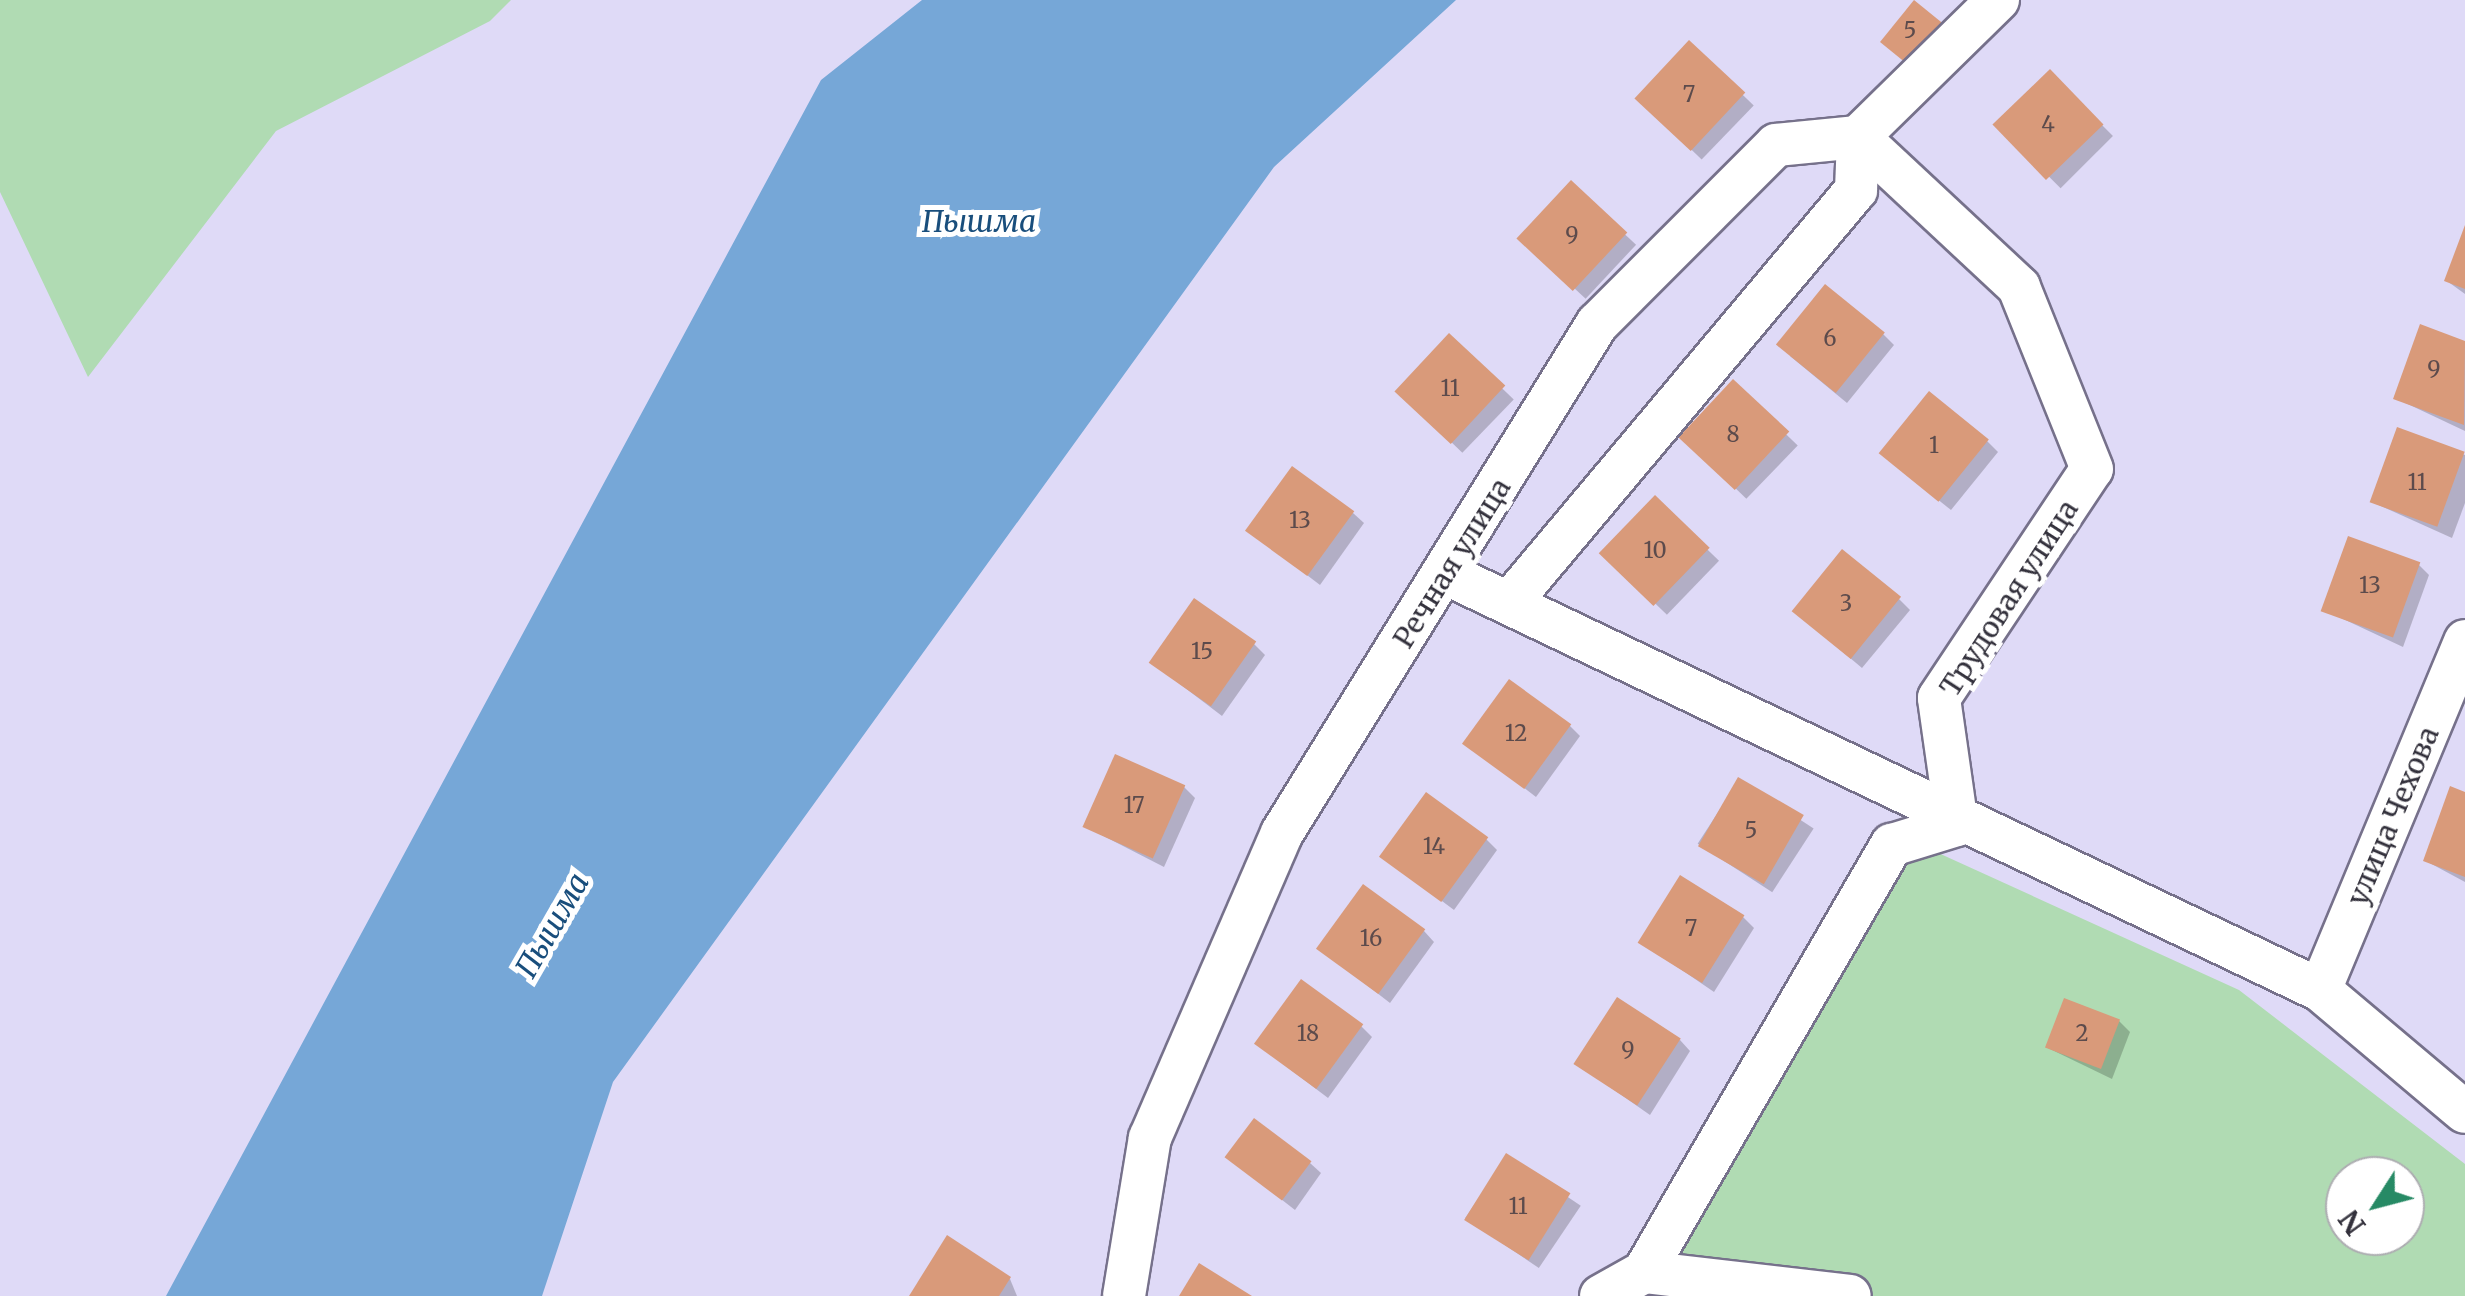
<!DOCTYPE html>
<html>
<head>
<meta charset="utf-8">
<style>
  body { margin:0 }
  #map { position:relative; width:2465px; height:1296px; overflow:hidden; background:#dfdaf7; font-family:Merriweather,serif }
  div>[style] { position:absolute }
  .green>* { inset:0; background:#b0dbb3 }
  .water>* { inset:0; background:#76a7d7 }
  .shadow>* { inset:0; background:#0003; transform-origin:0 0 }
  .building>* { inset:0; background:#d99a7a; transform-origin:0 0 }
  .roads { filter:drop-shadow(2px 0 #76718b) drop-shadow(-2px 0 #76718b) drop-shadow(0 2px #76718b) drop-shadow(0 -2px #76718b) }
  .minor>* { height:42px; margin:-21px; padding:0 21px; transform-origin:21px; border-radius:21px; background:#fff }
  span { translate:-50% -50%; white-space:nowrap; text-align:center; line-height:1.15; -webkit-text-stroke:10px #fff; paint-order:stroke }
  .number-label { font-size:22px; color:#5c4b4c }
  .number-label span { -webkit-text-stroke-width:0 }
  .street-label { font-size:28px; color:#33313c }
  .water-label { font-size:30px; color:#194e7c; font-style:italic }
  .north { position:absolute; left:2325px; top:1156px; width:100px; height:100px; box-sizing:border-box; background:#fff; border:2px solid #adadb1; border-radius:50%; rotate:234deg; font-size:28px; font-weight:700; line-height:40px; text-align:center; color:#33313c }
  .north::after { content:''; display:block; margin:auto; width:35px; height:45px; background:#278a65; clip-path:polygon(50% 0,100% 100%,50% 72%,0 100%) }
</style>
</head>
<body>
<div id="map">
  <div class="green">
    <i style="clip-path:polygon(0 0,511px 0,490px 21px,276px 131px,88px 377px,0 192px)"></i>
    <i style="clip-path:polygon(evenodd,1879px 826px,2239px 990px,2465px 1164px,2465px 1296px,1647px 1296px,1879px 826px,2345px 1176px,2405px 1176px,2405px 1236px,2345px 1236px,2345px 1176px)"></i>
  </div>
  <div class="water">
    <i style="clip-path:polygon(922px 0,1456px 0,1274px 167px,613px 1082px,542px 1296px,166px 1296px,821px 80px)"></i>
  </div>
  <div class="shadow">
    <i style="left:1689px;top:43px;width:90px;height:75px;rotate:44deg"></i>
    <i style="left:2050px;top:73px;width:89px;height:74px;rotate:45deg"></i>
    <i style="left:1571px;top:184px;width:89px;height:74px;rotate:43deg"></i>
    <i style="clip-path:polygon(2465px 231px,2465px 294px,2447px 281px)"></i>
    <i style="clip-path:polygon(2421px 327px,2465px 343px,2465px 431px,2395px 398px)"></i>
    <i style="clip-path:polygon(1883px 334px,1894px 345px,1847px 403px,1790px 356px)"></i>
    <i style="left:1449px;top:337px;width:90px;height:74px;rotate:44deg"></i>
    <i style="left:1733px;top:383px;width:90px;height:74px;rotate:44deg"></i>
    <i style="clip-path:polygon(2398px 430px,2465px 455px,2465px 503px,2452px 538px,2372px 502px)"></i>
    <i style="clip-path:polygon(1987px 441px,1998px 452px,1951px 510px,1893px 464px)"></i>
    <i style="left:1655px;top:499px;width:89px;height:75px;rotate:44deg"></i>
    <i style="clip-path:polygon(1353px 513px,1364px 523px,1320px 585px,1249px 531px)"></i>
    <i style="clip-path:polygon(2418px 564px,2429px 575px,2403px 647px,2324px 610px)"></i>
    <i style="clip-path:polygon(1899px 599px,1910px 610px,1862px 668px,1806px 621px)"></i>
    <i style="clip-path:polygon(1254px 644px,1265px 655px,1222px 716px,1151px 662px)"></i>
    <i style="clip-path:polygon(1569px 725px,1580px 736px,1536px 797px,1465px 743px)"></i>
    <i style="left:1739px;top:780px;width:89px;height:76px;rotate:33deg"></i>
    <i style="clip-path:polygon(1184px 787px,1195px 798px,1164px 867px,1086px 827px)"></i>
    <i style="clip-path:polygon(2465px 794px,2465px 882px,2426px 861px)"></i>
    <i style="clip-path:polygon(1486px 839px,1497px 850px,1454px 910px,1383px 857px)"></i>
    <i style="clip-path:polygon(1743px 917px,1754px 928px,1714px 992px,1641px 942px)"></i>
    <i style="clip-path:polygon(1424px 931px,1434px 942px,1390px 1003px,1320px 949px)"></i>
    <i style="clip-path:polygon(2119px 1021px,2130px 1032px,2112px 1079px,2048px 1048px)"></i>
    <i style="clip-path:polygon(1361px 1026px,1372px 1037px,1328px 1098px,1257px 1044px)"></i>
    <i style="clip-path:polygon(1680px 1040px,1690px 1051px,1650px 1115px,1577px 1064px)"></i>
    <i style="left:1507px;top:1156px;width:89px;height:75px;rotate:34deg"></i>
    <i style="clip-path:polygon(1228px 1158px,1310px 1163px,1321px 1173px,1295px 1210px)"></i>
    <i style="clip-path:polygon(1010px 1279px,1017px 1296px,912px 1296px)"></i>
  </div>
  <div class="building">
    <i style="left:1914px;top:0;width:40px;height:54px;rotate:39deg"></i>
    <i style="left:1689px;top:40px;width:77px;height:80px;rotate:43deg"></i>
    <i style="left:2050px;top:69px;width:77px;height:80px;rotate:46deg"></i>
    <i style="left:1571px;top:180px;width:77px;height:80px;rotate:43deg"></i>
    <i style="clip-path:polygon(2465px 225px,2465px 289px,2444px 281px)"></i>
    <i style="left:1825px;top:284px;width:77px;height:78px;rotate:39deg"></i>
    <i style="clip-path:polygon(2420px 324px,2465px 341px,2464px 425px,2393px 399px)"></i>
    <i style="left:1449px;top:333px;width:77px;height:80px;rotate:43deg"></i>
    <i style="left:1733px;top:379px;width:77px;height:80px;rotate:43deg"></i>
    <i style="left:1929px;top:391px;width:77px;height:80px;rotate:39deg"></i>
    <i style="left:2397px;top:427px;width:72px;height:80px;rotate:20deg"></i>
    <i style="left:1292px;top:466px;width:77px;height:80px;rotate:36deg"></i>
    <i style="left:1655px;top:495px;width:76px;height:81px;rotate:44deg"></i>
    <i style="left:2348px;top:536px;width:77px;height:80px;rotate:20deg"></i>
    <i style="left:1842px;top:549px;width:76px;height:80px;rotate:39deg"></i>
    <i style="left:1194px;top:598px;width:76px;height:79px;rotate:35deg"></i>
    <i style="left:1509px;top:679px;width:77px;height:80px;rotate:36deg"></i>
    <i style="left:1115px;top:754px;width:77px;height:80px;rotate:24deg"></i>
    <i style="left:1738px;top:777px;width:76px;height:80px;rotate:30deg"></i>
    <i style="clip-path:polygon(2450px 786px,2465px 792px,2465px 877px,2423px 861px)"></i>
    <i style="left:1426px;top:792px;width:77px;height:80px;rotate:36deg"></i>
    <i style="left:1680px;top:875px;width:76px;height:80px;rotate:32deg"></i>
    <i style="left:1363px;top:884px;width:77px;height:80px;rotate:36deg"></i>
    <i style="left:1301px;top:979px;width:77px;height:80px;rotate:36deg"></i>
    <i style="left:1617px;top:997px;width:76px;height:80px;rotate:33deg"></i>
    <i style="left:2064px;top:998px;width:60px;height:53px;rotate:21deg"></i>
    <i style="left:1254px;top:1118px;width:72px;height:49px;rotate:37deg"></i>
    <i style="left:1506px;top:1153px;width:76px;height:79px;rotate:32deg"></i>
    <i style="clip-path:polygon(947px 1235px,1011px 1277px,999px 1296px,909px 1296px)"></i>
    <i style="clip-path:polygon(1199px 1263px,1252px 1296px,1179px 1296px)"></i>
  </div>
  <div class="roads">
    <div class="minor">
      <i style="left:1447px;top:574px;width:967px;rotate:25.48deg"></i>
      <i style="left:2320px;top:990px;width:189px;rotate:40.1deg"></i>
      <i style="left:1510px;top:602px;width:538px;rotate:-49.98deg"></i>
      <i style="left:1856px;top:190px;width:53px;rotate:-87.8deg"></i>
      <i style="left:2320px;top:990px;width:378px;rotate:-67.4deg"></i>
      <i style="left:1644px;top:1272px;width:494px;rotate:-59.9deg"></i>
      <i style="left:1892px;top:845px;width:68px;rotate:-17.1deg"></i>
      <i style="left:1957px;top:825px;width:128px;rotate:-98.1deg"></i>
      <i style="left:1939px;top:698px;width:275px;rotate:-56.3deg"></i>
      <i style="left:2092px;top:469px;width:196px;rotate:-111.9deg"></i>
      <i style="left:2019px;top:287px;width:220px;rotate:-137deg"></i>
      <i style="left:1124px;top:1296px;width:160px;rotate:-80.7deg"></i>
      <i style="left:1150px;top:1138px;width:332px;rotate:-66.6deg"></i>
      <i style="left:1282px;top:833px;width:599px;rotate:-58.25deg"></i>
      <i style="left:1597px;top:324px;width:253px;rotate:-45deg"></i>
      <i style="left:1776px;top:145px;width:82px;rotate:-5.6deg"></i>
      <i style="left:1858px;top:137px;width:196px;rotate:-44.4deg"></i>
      <i style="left:1601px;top:1296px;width:49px;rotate:-29.2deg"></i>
      <i style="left:1644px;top:1272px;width:207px;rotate:6.6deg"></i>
    </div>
  </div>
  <div class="number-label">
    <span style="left:1910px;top:31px">5</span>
    <span style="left:1689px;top:95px">7</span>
    <span style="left:2048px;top:125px">4</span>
    <span style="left:1572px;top:236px">9</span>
    <span style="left:1830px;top:339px">6</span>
    <span style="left:2434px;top:370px">9</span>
    <span style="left:1450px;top:389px">11</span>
    <span style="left:1733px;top:435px">8</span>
    <span style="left:1934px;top:446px">1</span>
    <span style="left:2417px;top:483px">11</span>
    <span style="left:1300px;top:521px">13</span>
    <span style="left:1655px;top:551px">10</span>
    <span style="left:2370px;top:586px">13</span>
    <span style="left:1846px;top:604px">3</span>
    <span style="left:1202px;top:652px">15</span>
    <span style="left:1516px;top:734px">12</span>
    <span style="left:1134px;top:806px">17</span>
    <span style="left:1751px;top:831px">5</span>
    <span style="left:1434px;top:847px">14</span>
    <span style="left:1691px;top:929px">7</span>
    <span style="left:1371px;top:939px">16</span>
    <span style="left:1308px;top:1034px">18</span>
    <span style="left:2082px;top:1034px">2</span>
    <span style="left:1628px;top:1051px">9</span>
    <span style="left:1518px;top:1207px">11</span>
  </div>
  <div class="street-label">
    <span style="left:1452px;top:563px;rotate:-58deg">Речная улица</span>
    <span style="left:2009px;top:598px;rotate:-57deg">Трудовая улица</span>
    <span style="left:2393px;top:816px;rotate:-67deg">улица Чехова</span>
  </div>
  <div class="water-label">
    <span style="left:979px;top:221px">Пышма</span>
    <span style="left:552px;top:925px;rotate:-60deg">Пышма</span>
  </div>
  <div class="north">N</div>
</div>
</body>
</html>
